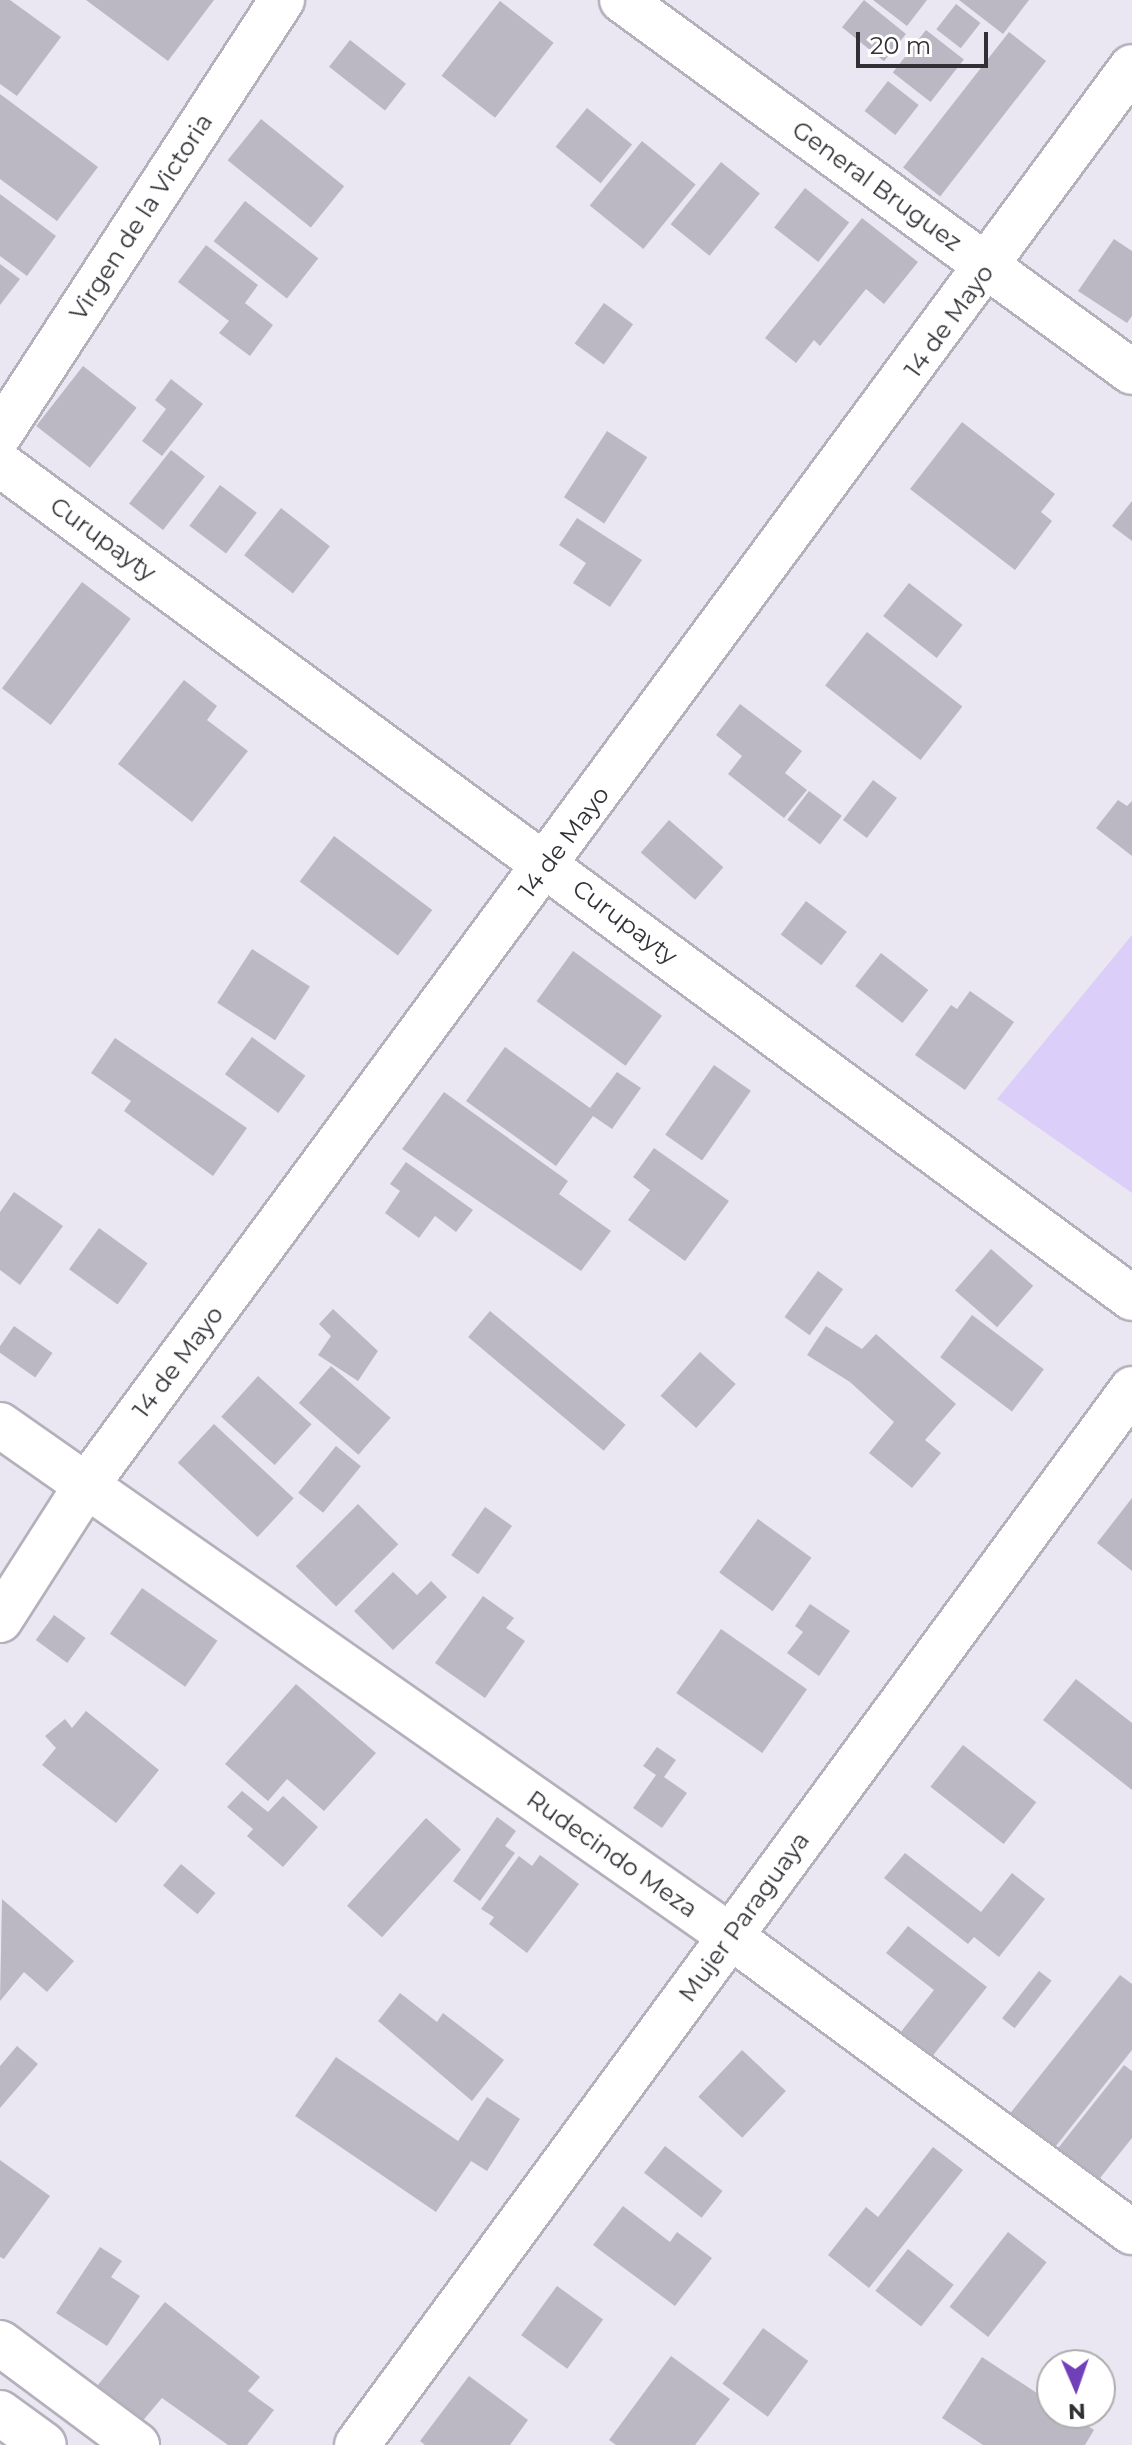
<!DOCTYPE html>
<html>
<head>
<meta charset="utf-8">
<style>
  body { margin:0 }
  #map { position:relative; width:1132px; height:2445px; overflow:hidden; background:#eae7f3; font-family:Montserrat,sans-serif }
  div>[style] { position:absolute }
  .green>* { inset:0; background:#dbcff9 }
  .building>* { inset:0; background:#bbb8c4; transform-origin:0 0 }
  .roads { filter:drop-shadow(2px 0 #b4b0bc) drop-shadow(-2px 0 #b4b0bc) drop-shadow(0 2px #b4b0bc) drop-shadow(0 -2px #b4b0bc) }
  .street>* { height:44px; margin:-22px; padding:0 22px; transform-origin:22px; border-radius:22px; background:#fff }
  .secondary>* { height:44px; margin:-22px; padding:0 22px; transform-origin:22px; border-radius:22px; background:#fff }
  span { translate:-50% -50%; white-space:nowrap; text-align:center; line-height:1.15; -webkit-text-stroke:6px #fff; paint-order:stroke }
  .street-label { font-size:24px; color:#313035 }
  .north { position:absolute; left:1036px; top:2349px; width:80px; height:80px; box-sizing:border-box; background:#fff; border:2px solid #adacae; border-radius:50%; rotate:178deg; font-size:22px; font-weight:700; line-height:32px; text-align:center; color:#313035 }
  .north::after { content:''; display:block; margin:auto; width:28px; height:36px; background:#7140b8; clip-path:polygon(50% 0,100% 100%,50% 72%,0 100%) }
  .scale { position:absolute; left:856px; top:32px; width:132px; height:36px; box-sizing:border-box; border:4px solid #313035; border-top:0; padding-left:10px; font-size:24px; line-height:28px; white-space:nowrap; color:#313035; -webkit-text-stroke:6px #fff; paint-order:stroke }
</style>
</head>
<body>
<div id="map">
  <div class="green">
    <i style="clip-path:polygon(1132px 935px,1132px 1193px,997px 1099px)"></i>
  </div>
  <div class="building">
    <i style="clip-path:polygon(0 0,10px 0,61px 37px,17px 96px,0 84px)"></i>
    <i style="clip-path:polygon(86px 0,214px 0,168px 61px)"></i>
    <i style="left:864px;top:0;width:54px;height:35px;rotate:39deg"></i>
    <i style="clip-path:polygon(873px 0,927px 0,907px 26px)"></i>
    <i style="clip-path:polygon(959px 0,1029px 0,1003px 34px)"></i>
    <i style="left:500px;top:1px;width:68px;height:95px;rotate:38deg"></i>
    <i style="left:956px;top:4px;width:31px;height:32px;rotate:38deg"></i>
    <i style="left:926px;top:30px;width:48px;height:54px;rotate:38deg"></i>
    <i style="left:1009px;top:32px;width:47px;height:172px;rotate:38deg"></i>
    <i style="left:350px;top:40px;width:71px;height:34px;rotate:38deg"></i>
    <i style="left:888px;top:81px;width:39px;height:38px;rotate:38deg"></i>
    <i style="clip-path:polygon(0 94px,98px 167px,57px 221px,0 179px)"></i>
    <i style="left:587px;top:108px;width:58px;height:50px;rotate:39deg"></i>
    <i style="left:261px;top:119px;width:107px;height:53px;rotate:39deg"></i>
    <i style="left:642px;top:141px;width:69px;height:83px;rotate:39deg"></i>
    <i style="left:721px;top:162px;width:50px;height:80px;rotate:39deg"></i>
    <i style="left:805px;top:188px;width:56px;height:50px;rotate:38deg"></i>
    <i style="clip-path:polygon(0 194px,56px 236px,27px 276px,0 256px)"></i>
    <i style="left:245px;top:201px;width:93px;height:51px;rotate:38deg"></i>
    <i style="clip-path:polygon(862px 218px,918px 262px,884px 304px,866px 289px,820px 346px,814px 340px,796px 363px,765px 338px)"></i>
    <i style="clip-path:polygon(1114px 239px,1132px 251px,1132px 316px,1127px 323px,1078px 291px)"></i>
    <i style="clip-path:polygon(206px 245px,258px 285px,245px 303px,273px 325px,250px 356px,219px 333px,229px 321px,178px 282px)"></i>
    <i style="clip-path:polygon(0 264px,20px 279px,0 305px)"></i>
    <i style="left:604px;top:303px;width:36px;height:50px;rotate:36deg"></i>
    <i style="left:83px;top:366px;width:68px;height:76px;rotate:38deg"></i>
    <i style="clip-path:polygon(171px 379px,203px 404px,162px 456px,142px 441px,166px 409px,155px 400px)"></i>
    <i style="clip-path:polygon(962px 422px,1055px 494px,1041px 512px,1052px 521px,1015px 570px,910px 489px)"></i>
    <i style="left:607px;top:431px;width:48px;height:79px;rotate:33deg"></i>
    <i style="left:171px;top:450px;width:43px;height:68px;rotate:38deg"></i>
    <i style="left:220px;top:485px;width:46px;height:51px;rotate:37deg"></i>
    <i style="clip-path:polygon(1132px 501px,1132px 541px,1112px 526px)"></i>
    <i style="left:281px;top:508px;width:62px;height:60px;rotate:38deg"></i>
    <i style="clip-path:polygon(577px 518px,642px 560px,610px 607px,573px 583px,586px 563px,559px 545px)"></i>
    <i style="left:82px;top:582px;width:61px;height:133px;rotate:37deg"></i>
    <i style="left:909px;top:583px;width:68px;height:42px;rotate:38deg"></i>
    <i style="left:867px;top:632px;width:121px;height:68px;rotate:38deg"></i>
    <i style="clip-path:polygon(184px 680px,217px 706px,207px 720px,248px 751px,192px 822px,118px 764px)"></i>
    <i style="clip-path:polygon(740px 704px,802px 751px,785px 773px,807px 790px,784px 818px,728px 774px,742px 756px,716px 735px)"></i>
    <i style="left:873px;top:780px;width:30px;height:50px;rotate:37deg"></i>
    <i style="left:809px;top:791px;width:41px;height:36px;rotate:37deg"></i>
    <i style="clip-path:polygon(1118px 800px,1127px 806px,1132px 801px,1132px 856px,1096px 828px)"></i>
    <i style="left:669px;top:820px;width:72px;height:43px;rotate:41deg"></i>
    <i style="left:334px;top:836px;width:123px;height:57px;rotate:37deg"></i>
    <i style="left:806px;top:901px;width:51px;height:42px;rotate:37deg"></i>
    <i style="left:252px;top:949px;width:69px;height:64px;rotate:33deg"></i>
    <i style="left:573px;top:951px;width:110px;height:62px;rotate:36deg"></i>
    <i style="left:881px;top:953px;width:60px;height:42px;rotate:38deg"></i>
    <i style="clip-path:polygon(970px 991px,1014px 1022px,965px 1090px,915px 1055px,951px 1005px,957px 1009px)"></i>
    <i style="left:252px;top:1037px;width:66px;height:46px;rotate:36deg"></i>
    <i style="clip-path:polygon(115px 1038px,247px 1128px,213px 1176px,124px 1111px,131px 1101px,91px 1073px)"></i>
    <i style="clip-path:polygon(505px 1047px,590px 1108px,617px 1072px,641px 1088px,612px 1129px,593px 1116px,556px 1166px,466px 1101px)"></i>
    <i style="left:714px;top:1065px;width:45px;height:85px;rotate:35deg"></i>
    <i style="clip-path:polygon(444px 1092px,568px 1181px,559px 1194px,611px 1231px,581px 1271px,402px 1149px)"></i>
    <i style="clip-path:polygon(654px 1148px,729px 1201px,685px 1261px,628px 1220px,650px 1190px,633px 1177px)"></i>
    <i style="clip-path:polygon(406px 1162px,473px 1210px,456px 1232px,435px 1216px,419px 1238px,385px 1213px,400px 1191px,390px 1184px)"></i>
    <i style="clip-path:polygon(14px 1192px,63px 1226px,20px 1285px,0 1270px,0 1212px)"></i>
    <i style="left:99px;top:1228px;width:60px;height:51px;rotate:36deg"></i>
    <i style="left:991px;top:1249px;width:56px;height:55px;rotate:41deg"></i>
    <i style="left:818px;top:1271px;width:31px;height:57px;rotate:36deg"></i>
    <i style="clip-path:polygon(333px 1309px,378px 1351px,358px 1381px,318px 1355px,331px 1336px,319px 1324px)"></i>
    <i style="left:490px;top:1311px;width:177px;height:34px;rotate:40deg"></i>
    <i style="left:972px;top:1315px;width:90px;height:53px;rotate:37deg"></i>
    <i style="left:14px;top:1326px;width:47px;height:30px;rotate:35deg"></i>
    <i style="clip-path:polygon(826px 1326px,862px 1349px,876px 1334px,956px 1404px,925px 1440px,941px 1453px,912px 1488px,869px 1453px,894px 1422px,850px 1382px,807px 1355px)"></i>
    <i style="left:700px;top:1352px;width:48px;height:59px;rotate:42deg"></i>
    <i style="left:331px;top:1366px;width:79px;height:49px;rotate:41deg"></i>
    <i style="left:258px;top:1376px;width:72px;height:55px;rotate:42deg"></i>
    <i style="left:214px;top:1424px;width:109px;height:53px;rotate:43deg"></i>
    <i style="left:336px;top:1446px;width:32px;height:60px;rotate:39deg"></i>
    <i style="clip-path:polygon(1132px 1498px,1132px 1571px,1097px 1543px)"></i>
    <i style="left:358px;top:1504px;width:57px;height:88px;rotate:45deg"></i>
    <i style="left:485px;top:1507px;width:33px;height:59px;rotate:35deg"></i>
    <i style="left:758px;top:1519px;width:66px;height:66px;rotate:36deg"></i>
    <i style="clip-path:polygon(393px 1572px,417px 1595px,431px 1581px,447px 1597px,393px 1650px,354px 1611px)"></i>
    <i style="left:142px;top:1588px;width:92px;height:56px;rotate:35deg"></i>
    <i style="clip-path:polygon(483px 1596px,514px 1618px,506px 1628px,525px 1641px,485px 1698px,435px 1663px)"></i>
    <i style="clip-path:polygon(810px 1604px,850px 1631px,819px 1676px,787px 1653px,803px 1632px,795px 1626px)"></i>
    <i style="left:54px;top:1615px;width:39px;height:31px;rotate:36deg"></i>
    <i style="left:721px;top:1629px;width:105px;height:78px;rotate:35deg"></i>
    <i style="clip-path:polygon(1076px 1679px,1132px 1723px,1132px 1790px,1043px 1720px)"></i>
    <i style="clip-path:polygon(296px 1684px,376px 1753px,324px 1811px,287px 1779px,268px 1801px,225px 1764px)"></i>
    <i style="clip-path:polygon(86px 1711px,159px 1770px,116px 1823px,42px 1765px,56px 1748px,45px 1736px,65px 1719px,72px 1728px)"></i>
    <i style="left:963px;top:1745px;width:93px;height:53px;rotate:38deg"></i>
    <i style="clip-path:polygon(657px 1747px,676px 1760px,664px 1777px,687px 1793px,662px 1828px,633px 1808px,656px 1775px,643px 1766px)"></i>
    <i style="clip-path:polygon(242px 1791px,268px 1812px,283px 1796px,318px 1827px,283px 1867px,247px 1836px,253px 1829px,227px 1807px)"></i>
    <i style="clip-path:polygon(497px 1817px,516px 1831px,505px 1846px,515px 1853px,480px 1901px,453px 1881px)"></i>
    <i style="left:426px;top:1818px;width:47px;height:118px;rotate:42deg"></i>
    <i style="clip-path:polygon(905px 1853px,981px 1912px,1012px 1873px,1045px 1899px,999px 1957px,974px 1937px,968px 1944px,884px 1878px)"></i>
    <i style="clip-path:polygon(540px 1855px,579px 1884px,527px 1953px,489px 1924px,494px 1917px,481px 1909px,519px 1856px,532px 1866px)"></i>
    <i style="left:181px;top:1864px;width:45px;height:28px;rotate:40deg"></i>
    <i style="clip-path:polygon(2px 1899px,74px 1961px,47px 1992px,24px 1972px,0 2001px)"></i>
    <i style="clip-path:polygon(908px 1926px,987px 1987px,931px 2058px,900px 2033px,934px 1990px,886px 1953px)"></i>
    <i style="left:1039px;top:1971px;width:16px;height:60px;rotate:38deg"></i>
    <i style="clip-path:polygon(1120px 1975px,1132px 1984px,1132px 2050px,1052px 2151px,1008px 2116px)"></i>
    <i style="clip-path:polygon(400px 1993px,437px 2022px,443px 2013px,504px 2060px,472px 2101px,378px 2021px)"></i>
    <i style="clip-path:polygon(17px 2046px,38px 2064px,0 2108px,0 2066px)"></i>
    <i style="left:742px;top:2050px;width:60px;height:64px;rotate:43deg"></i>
    <i style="clip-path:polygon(336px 2057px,458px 2141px,487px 2097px,520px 2119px,487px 2171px,471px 2161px,436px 2212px,295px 2116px)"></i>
    <i style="clip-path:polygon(1124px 2065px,1132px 2071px,1132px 2138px,1096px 2183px,1055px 2152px)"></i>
    <i style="left:665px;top:2146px;width:73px;height:34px;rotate:38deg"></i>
    <i style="clip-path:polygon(933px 2147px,963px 2170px,869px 2288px,828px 2255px,866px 2207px,878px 2217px)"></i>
    <i style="clip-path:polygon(0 2160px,50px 2196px,4px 2259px,0 2257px)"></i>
    <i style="clip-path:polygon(623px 2206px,670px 2242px,677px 2232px,712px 2258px,675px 2306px,593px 2245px)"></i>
    <i style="left:1008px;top:2232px;width:49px;height:95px;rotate:38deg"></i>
    <i style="clip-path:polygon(100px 2247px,122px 2261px,111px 2277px,140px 2296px,107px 2346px,56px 2313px)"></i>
    <i style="left:908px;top:2249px;width:58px;height:53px;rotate:38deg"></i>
    <i style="left:557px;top:2286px;width:57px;height:61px;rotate:36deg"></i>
    <i style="clip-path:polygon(165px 2302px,260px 2377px,248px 2391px,274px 2410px,247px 2445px,228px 2445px,162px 2398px,129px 2437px,85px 2401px)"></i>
    <i style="left:763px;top:2328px;width:56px;height:69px;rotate:36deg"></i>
    <i style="clip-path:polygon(671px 2356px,730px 2399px,695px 2445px,616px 2445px,609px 2440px)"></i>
    <i style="clip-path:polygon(982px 2357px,1052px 2403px,1052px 2413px,1068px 2413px,1094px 2430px,1085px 2445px,983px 2445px,942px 2418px)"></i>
    <i style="clip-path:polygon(469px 2376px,528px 2420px,510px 2445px,425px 2445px,420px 2441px)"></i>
  </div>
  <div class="roads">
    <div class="street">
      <i style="left:622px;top:0;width:631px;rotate:36.11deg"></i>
      <i style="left:0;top:434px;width:518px;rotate:-56.99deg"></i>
      <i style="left:0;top:464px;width:1406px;rotate:36.38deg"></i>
      <i style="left:0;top:1425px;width:891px;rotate:34.99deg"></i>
      <i style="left:730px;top:1936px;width:499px;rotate:36.4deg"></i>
      <i style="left:0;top:1620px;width:158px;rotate:-57.4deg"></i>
      <i style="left:85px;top:1487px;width:1764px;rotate:-53.6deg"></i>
      <i style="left:357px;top:2445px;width:1310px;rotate:-53.72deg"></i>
    </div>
    <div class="secondary">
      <i style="left:0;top:2343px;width:171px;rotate:36.7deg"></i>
      <i style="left:0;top:2413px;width:54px;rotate:36deg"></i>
    </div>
  </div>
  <div class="street-label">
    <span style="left:877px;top:186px;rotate:36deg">General Bruguez</span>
    <span style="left:141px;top:217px;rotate:-57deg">Virgen de la Victoria</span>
    <span style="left:949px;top:321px;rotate:-54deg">14 de Mayo</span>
    <span style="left:103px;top:539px;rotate:36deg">Curupayty</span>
    <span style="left:564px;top:842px;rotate:-53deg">14 de Mayo</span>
    <span style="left:625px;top:922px;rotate:37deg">Curupayty</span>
    <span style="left:178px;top:1362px;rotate:-53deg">14 de Mayo</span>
    <span style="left:612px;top:1854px;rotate:35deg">Rudecindo Meza</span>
    <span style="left:744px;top:1917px;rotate:-54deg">Mujer Paraguaya</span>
  </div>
  <div class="north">N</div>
  <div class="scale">20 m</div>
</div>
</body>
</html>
